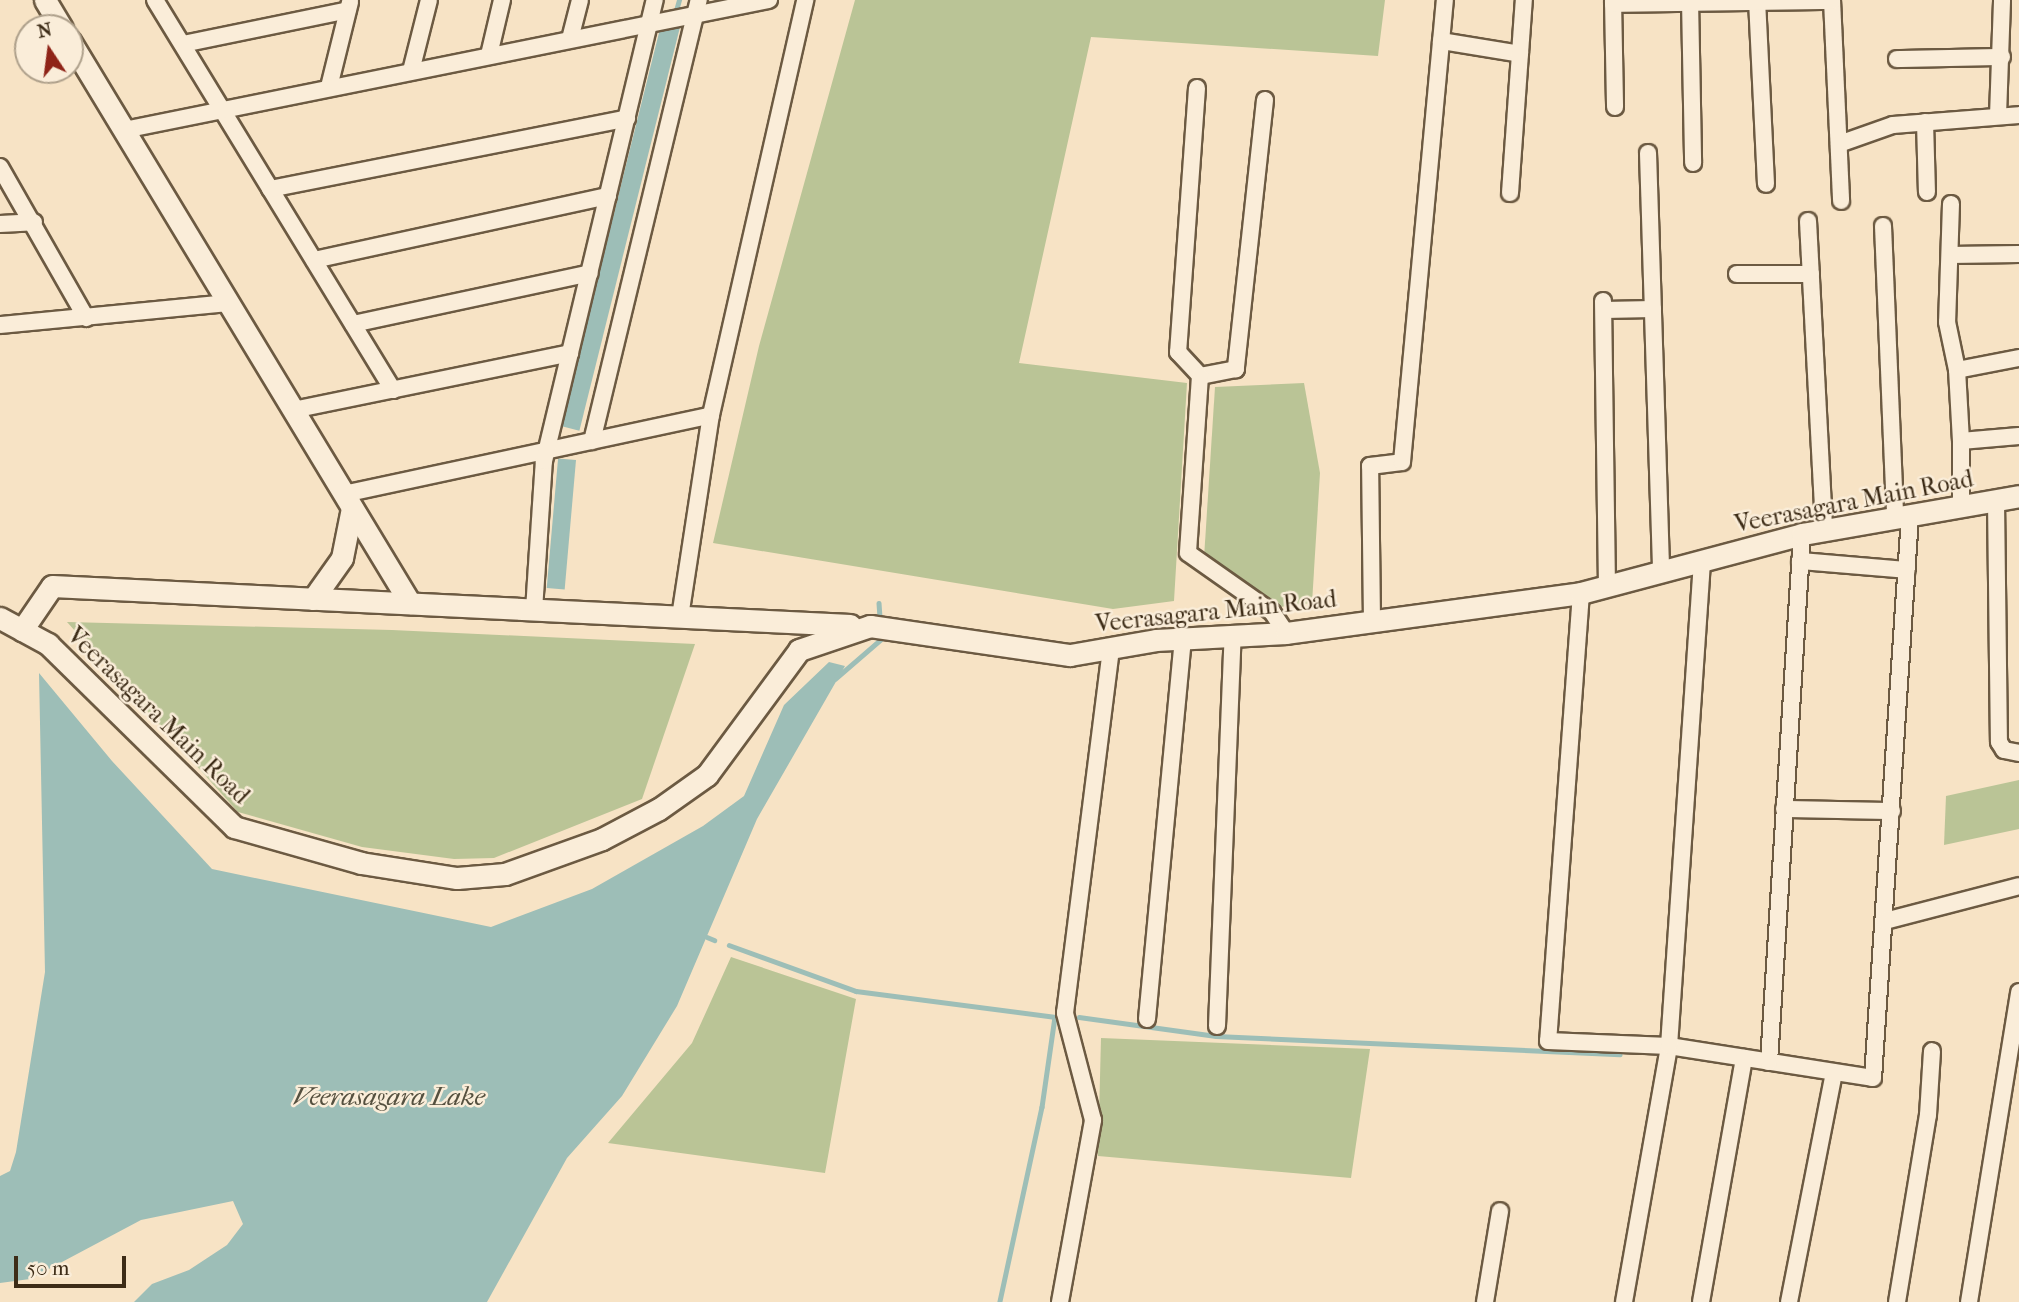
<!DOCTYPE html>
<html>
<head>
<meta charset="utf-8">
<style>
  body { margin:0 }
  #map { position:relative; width:2019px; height:1302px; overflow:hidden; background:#f7e3c5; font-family:"IM FELL French Canon",serif }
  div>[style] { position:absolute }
  .green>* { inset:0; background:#bac496 }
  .water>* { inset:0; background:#9dbeb7; transform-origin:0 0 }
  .stream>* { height:4.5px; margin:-2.25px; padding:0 2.25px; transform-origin:2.25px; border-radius:2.25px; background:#9dbeb7 }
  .roads { filter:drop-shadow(2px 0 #6c5a42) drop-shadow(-2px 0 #6c5a42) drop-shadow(0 2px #6c5a42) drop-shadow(0 -2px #6c5a42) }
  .minor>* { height:16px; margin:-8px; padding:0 8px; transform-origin:8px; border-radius:8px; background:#faedd9 }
  .tertiary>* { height:21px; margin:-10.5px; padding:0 10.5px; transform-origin:10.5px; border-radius:10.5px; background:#faedd9 }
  span { translate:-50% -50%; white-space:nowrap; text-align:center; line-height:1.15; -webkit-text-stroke:5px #faedd9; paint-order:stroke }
  .street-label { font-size:24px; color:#3d2c17 }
  .water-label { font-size:26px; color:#55503f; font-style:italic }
  .north { position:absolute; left:14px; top:14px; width:70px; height:70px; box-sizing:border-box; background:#faedd9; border:2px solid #aea08b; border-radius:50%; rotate:347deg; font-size:19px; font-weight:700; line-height:28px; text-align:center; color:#3d2c17 }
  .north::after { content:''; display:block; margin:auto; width:24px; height:32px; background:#8f2418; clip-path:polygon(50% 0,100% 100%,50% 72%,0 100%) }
  .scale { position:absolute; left:14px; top:1256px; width:112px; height:32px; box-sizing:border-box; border:4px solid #3d2c17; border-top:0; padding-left:9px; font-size:21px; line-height:24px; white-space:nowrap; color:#3d2c17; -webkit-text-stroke:5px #faedd9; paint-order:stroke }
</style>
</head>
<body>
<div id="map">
  <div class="green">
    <i style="clip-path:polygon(855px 0,1385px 0,1378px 56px,1091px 37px,1019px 363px,1187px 383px,1174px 601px,1113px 609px,713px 543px,759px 346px)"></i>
    <i style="clip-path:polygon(1304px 383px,1320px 473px,1312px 603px,1280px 607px,1204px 558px,1215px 387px)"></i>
    <i style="clip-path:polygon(67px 622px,392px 630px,695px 644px,642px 799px,494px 858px,454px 859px,362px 847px,238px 812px)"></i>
    <i style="clip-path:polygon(2019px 780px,2019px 829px,1944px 845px,1946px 796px)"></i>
    <i style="clip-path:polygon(731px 957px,856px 999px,825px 1173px,608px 1143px,692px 1043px)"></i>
    <i style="clip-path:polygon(1101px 1038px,1370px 1049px,1351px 1178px,1098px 1156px)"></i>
  </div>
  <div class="water">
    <i style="left:680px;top:27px;width:416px;height:19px;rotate:104deg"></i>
    <i style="left:576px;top:460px;width:130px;height:18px;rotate:95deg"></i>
    <i style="clip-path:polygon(829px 662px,845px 666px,757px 819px,677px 1006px,622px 1096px,567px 1158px,487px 1302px,134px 1302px,152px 1284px,189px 1270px,227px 1245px,243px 1224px,233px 1201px,141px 1220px,30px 1279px,0 1283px,0 1176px,10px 1171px,16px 1152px,45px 972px,39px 673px,112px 761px,212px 869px,491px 927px,592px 889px,703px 826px,744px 796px,784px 705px)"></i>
  </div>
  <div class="stream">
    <i style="left:675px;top:14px;width:15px;rotate:-74deg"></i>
    <i style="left:879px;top:603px;width:16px;rotate:86deg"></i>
    <i style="left:835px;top:679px;width:60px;rotate:-40.9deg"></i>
    <i style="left:707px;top:937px;width:8px;rotate:23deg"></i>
    <i style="left:729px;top:945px;width:135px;rotate:19.9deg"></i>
    <i style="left:856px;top:991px;width:201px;rotate:7.4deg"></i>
    <i style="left:1055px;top:1017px;width:91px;rotate:98.2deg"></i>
    <i style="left:1042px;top:1107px;width:199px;rotate:102.2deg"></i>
    <i style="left:1079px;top:1017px;width:138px;rotate:7.9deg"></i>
    <i style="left:1216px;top:1036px;width:404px;rotate:2.6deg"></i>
  </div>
  <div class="roads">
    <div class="minor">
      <i style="left:155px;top:0;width:457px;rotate:58.6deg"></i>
      <i style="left:1613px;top:0;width:107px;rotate:88.9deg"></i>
      <i style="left:1690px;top:0;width:163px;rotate:88.9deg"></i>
      <i style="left:1757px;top:0;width:184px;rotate:87.2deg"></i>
      <i style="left:1832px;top:0;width:201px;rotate:87.4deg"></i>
      <i style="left:1613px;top:4px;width:219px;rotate:-0.8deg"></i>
      <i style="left:570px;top:39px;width:40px;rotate:-75.6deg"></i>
      <i style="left:1441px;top:41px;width:80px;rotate:9.3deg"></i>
      <i style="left:183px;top:44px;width:168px;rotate:-11.6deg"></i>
      <i style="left:489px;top:55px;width:57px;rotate:-76.7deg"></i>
      <i style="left:1897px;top:59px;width:105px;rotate:-1.1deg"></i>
      <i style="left:411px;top:71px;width:73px;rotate:-75.8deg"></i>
      <i style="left:329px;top:87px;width:88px;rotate:-76.1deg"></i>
      <i style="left:1197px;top:88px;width:265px;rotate:94.1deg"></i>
      <i style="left:1178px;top:352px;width:33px;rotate:47deg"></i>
      <i style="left:1265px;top:100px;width:271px;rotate:96.2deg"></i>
      <i style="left:1236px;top:369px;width:37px;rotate:169deg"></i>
      <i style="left:1200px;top:376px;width:177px;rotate:93.9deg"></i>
      <i style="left:1188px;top:553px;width:103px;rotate:35.1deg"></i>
      <i style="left:1272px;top:612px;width:25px;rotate:56deg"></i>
      <i style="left:1998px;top:116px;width:116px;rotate:-88deg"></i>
      <i style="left:1925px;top:122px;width:70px;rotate:88.4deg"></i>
      <i style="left:124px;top:130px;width:658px;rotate:-11.4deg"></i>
      <i style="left:1839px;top:144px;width:57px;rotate:-19.4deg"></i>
      <i style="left:1893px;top:125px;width:126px;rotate:-4.5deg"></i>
      <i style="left:1648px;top:153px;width:418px;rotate:88.2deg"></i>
      <i style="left:0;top:167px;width:174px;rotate:60.3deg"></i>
      <i style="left:270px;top:189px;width:364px;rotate:-11.2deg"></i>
      <i style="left:1510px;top:193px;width:194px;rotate:-85.9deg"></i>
      <i style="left:1951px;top:204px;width:118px;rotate:91.9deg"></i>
      <i style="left:1947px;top:322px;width:49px;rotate:78.2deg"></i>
      <i style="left:1808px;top:221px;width:309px;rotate:87deg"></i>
      <i style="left:0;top:224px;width:34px;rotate:-3deg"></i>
      <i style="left:1883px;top:226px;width:292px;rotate:87.6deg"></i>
      <i style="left:1950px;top:255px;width:69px;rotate:-0.8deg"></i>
      <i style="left:314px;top:260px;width:301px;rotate:-12.3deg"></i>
      <i style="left:1737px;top:274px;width:74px"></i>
      <i style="left:1603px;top:301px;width:285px;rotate:89.2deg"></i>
      <i style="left:1604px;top:310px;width:49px;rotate:-1.2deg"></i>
      <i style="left:353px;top:324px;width:242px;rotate:-12.1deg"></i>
      <i style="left:0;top:325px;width:229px;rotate:-5.5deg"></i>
      <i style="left:293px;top:410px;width:283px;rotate:-11.6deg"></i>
      <i style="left:592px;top:441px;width:454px;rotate:-76.4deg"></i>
      <i style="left:1961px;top:441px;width:71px;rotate:-93.2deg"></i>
      <i style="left:1957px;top:370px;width:63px;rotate:-11deg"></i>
      <i style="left:344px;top:494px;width:375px;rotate:-12.1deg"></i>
      <i style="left:1996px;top:501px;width:241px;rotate:89.3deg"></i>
      <i style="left:1999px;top:742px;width:9px;rotate:58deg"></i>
      <i style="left:2004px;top:750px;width:15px;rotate:11deg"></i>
      <i style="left:1961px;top:507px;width:66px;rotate:-90deg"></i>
      <i style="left:1961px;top:441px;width:58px;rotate:-4.9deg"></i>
      <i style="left:1800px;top:561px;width:107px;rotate:4.8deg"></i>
      <i style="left:1581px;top:593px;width:449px;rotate:94.2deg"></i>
      <i style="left:1548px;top:1041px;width:121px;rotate:2.4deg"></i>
      <i style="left:1669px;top:1046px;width:206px;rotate:8.9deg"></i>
      <i style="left:1873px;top:1078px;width:563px;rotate:-86.23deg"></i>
      <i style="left:534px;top:610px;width:149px;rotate:-86.2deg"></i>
      <i style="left:544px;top:461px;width:474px;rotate:-76.5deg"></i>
      <i style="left:680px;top:617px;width:204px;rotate:-81.3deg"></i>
      <i style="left:711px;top:415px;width:426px;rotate:-77.2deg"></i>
      <i style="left:1372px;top:621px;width:155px;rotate:-90.7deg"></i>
      <i style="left:1370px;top:466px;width:32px;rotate:-7deg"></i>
      <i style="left:1402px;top:462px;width:464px;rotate:-84.7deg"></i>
      <i style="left:1784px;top:809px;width:108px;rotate:1.1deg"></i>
      <i style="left:1885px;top:921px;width:138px;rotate:-14.6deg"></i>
      <i style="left:1147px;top:1019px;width:382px;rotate:-84.6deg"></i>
      <i style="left:1217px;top:1026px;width:390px;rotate:-87.7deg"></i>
      <i style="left:1769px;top:1062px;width:529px;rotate:-86.42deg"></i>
      <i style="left:1060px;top:1302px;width:185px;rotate:-79.7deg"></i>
      <i style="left:1093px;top:1120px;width:111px;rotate:-104.7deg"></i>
      <i style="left:1065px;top:1013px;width:368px;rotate:-82.8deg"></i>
      <i style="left:1485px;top:1302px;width:92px;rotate:-80.6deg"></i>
      <i style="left:1624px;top:1302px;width:260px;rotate:-80deg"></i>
      <i style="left:1669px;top:1046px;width:487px;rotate:-86.1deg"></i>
      <i style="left:1701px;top:1302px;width:248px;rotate:-80deg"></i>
      <i style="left:1789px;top:1302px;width:234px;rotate:-78.9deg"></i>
      <i style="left:1897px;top:1302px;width:190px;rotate:-80.6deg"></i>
      <i style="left:1928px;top:1115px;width:64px;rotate:-86.4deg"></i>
      <i style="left:1969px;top:1302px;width:314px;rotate:-80.8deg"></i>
    </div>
    <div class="tertiary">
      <i style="left:45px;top:0;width:33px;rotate:59deg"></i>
      <i style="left:70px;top:41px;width:657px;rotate:58.83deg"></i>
      <i style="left:313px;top:599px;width:50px;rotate:-54.7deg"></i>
      <i style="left:342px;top:558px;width:51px;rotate:-78.7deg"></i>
      <i style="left:0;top:618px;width:55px;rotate:28.4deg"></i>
      <i style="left:48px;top:644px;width:261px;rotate:44.5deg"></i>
      <i style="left:234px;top:827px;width:132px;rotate:15.8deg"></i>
      <i style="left:361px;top:863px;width:97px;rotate:8.9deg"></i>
      <i style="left:457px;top:878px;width:48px;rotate:-4.8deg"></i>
      <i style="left:505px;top:874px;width:103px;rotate:-19.8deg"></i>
      <i style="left:602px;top:839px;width:64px;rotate:-27.8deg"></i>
      <i style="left:659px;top:809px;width:59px;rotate:-35.3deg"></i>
      <i style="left:707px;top:775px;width:155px;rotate:-53.6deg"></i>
      <i style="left:799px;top:650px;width:75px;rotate:-18.7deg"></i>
      <i style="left:870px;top:626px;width:202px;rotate:8.3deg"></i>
      <i style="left:1070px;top:655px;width:87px;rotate:-9.9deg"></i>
      <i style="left:1156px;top:640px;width:130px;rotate:-3.1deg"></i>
      <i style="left:1286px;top:633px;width:298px;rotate:-7.7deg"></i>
      <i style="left:1581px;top:593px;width:229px;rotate:-14.9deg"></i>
      <i style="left:1802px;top:534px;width:220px;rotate:-9.9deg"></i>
      <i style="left:22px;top:630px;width:53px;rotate:-55.7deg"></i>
      <i style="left:52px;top:586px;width:799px;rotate:2.8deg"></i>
    </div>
  </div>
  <div class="street-label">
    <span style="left:1854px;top:502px;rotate:-11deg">Veerasagara Main Road</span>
    <span style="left:1216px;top:612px;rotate:-6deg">Veerasagara Main Road</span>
    <span style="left:158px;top:716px;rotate:44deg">Veerasagara Main Road</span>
  </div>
  <div class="water-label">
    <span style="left:389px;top:1097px">Veerasagara Lake</span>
  </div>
  <div class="north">N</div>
  <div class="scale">50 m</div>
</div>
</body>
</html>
